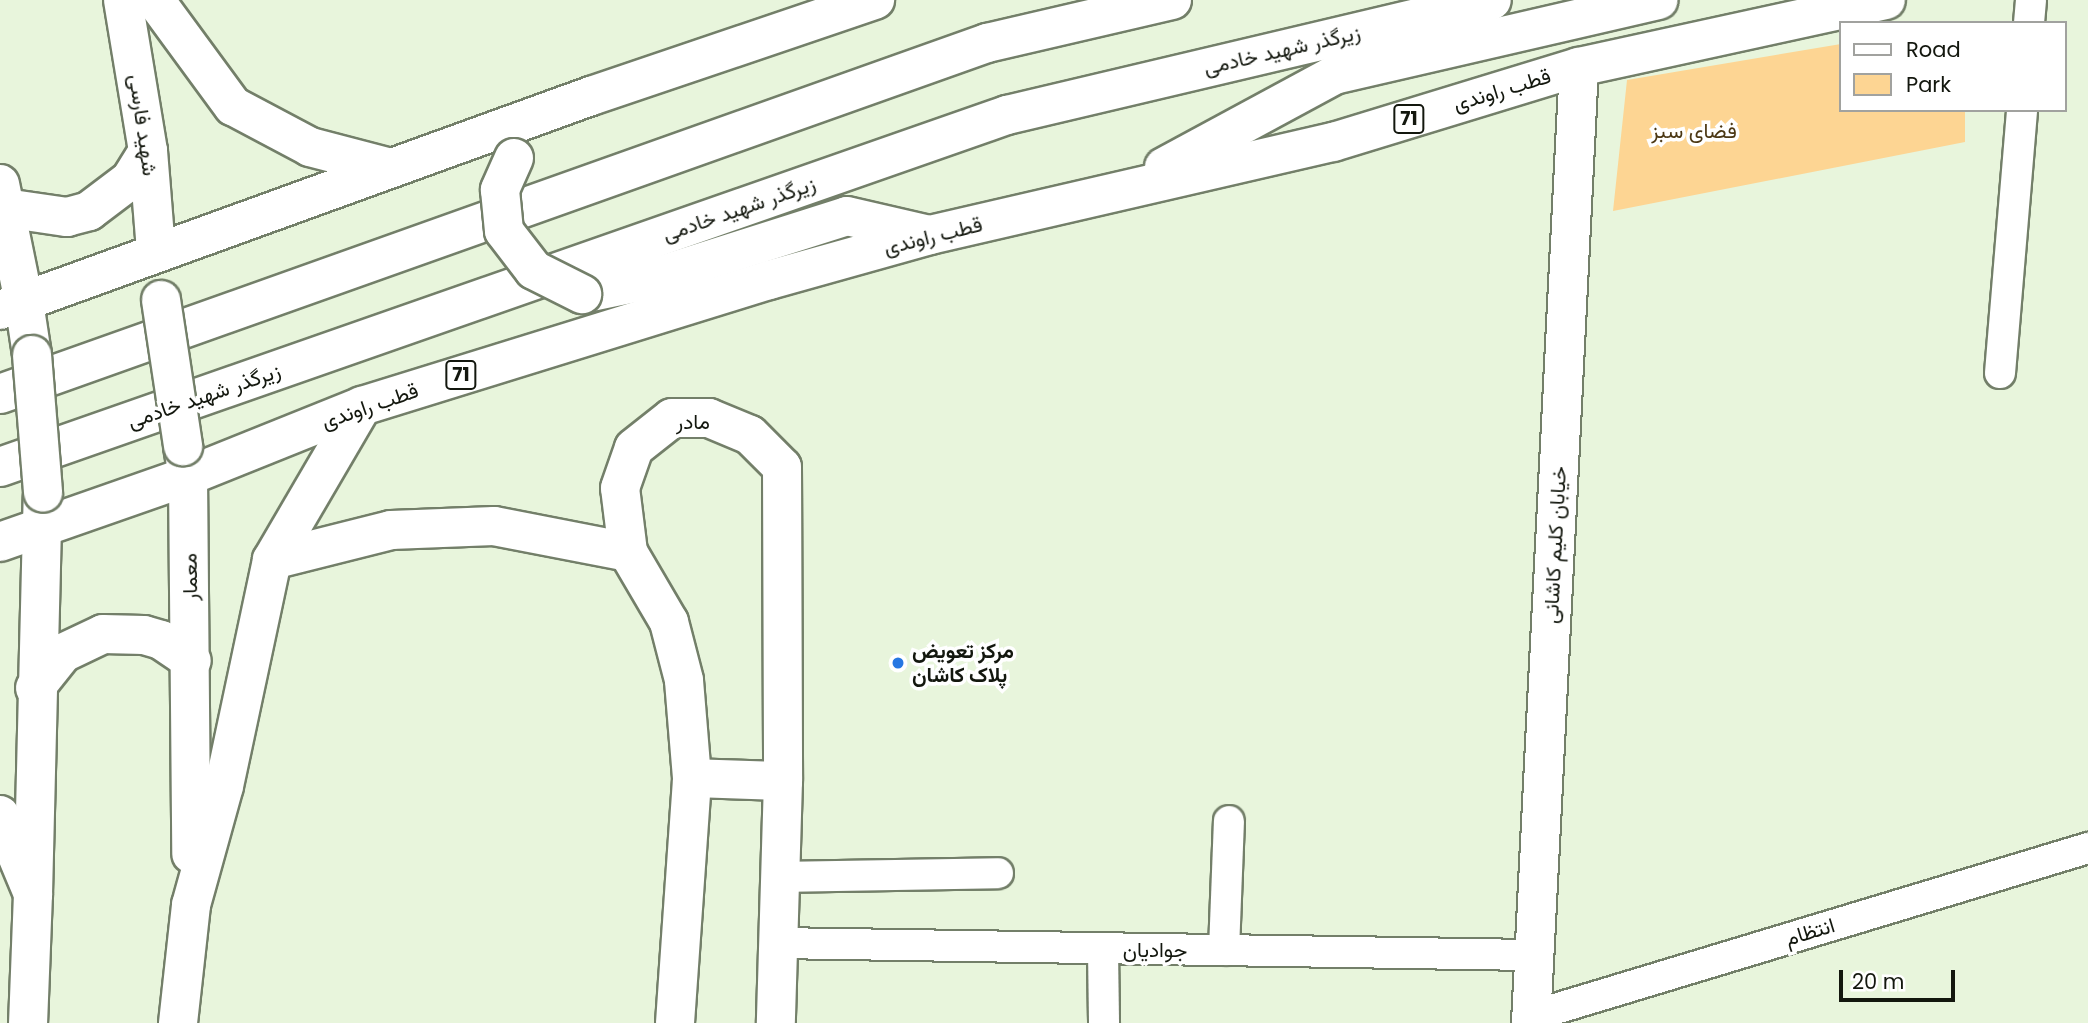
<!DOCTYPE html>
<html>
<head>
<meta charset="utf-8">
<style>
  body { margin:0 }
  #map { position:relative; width:2088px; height:1023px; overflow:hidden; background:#e8f5dc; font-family:Poppins,Vazirmatn,sans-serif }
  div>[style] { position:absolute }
  .green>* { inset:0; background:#fdd593 }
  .roads { filter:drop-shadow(2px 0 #737f69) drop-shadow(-2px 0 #737f69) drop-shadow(0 2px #737f69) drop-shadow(0 -2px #737f69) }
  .street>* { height:30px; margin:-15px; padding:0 15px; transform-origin:15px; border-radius:15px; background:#fff }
  .secondary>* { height:38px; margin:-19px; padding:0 19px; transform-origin:19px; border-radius:19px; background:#fff }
  .primary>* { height:38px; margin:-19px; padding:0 19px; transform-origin:19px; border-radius:19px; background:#fff }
  .highway>* { height:38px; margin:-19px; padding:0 19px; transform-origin:19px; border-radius:19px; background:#fff }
  .bridges { filter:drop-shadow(2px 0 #737f69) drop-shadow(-2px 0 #737f69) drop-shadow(0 2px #737f69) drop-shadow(0 -2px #737f69) }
  .primary-bridge>* { height:38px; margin:-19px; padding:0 19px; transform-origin:19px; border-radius:19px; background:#fff }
  .highway-bridge>* { height:38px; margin:-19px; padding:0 19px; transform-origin:19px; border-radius:19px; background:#fff }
  .dots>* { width:19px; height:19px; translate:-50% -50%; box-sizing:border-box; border:4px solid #fff; border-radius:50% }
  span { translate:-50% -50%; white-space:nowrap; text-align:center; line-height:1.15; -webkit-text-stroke:7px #fff; paint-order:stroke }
  .shield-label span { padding:2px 5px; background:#fff; border:2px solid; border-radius:5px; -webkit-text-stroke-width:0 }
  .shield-label { font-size:19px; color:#13170e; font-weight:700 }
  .street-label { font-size:21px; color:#13170e }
  .park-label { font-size:21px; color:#4b3713 }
  .poi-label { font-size:21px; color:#13170e; font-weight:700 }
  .left { translate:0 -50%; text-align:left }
  .legend { position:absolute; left:1839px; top:21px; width:228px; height:91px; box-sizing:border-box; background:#fff; border:2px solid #a1a29f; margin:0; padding:9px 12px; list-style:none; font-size:21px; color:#13170e }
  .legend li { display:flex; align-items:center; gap:14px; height:35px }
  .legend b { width:35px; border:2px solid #a1a29f }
  .scale { position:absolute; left:1839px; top:970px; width:116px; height:32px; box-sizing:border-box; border:4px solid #13170e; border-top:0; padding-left:9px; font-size:21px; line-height:24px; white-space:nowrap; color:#13170e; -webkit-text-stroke:5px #fff; paint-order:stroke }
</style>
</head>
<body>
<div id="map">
  <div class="green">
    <i style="clip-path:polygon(1841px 44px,1841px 110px,1965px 110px,1965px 142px,1613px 211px,1627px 80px)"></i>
  </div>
  <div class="roads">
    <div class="street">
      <i style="left:2029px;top:23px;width:23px;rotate:-85deg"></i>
      <i style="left:2000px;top:373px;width:264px;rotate:-85.2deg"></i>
      <i style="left:778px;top:877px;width:220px;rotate:-1deg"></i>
      <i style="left:776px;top:943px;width:758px;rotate:0.91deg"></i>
      <i style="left:1103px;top:950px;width:73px;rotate:89.2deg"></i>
      <i style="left:1224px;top:950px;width:129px;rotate:-87.8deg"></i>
      <i style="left:1532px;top:1016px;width:581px;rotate:-16.81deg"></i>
    </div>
    <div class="secondary">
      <i style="left:123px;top:0;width:153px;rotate:80.6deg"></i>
      <i style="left:148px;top:151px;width:99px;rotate:85.4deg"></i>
      <i style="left:155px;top:0;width:132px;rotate:53.7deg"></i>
      <i style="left:233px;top:106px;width:87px;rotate:28deg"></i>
      <i style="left:310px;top:147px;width:84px;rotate:14.5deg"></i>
      <i style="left:0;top:184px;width:120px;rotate:78.5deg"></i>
      <i style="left:5px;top:208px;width:63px;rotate:8.3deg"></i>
      <i style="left:67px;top:217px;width:23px;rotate:-15deg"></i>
      <i style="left:89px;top:211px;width:51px;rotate:-37.1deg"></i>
      <i style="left:130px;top:180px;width:34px;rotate:-58deg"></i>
      <i style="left:692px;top:778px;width:91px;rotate:1.9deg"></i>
      <i style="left:675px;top:1023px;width:246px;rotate:-86deg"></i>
      <i style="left:692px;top:778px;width:98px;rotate:-94.7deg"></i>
      <i style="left:684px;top:680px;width:60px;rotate:-104.5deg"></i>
      <i style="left:669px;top:622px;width:81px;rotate:-120.4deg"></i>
      <i style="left:628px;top:552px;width:64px;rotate:-97.1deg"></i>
      <i style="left:620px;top:488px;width:42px;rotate:-70.7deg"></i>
      <i style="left:634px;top:448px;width:48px;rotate:-38.3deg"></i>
      <i style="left:672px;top:418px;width:37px"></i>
      <i style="left:709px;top:418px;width:44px;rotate:22.5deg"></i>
      <i style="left:750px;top:435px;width:45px;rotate:45deg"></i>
      <i style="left:782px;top:467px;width:314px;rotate:89.8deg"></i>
      <i style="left:783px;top:781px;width:242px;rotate:91.7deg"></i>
      <i style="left:1531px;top:1023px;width:957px;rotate:-87.13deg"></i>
    </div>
    <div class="primary">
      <i style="left:24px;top:302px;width:54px;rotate:81.4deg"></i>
      <i style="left:183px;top:446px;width:30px;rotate:81deg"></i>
      <i style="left:188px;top:476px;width:378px;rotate:89.5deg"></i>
      <i style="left:272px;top:560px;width:123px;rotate:-14.1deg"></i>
      <i style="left:391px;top:530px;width:103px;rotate:-2.2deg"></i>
      <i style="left:494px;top:526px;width:136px;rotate:11deg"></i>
      <i style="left:35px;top:688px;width:45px;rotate:-51.3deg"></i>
      <i style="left:63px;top:653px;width:44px;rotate:-25.4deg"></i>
      <i style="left:103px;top:634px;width:41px;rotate:1.4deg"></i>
      <i style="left:144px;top:635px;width:18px;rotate:16deg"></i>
      <i style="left:161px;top:640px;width:37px;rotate:34deg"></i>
      <i style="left:0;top:815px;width:86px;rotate:67.3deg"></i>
      <i style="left:33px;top:894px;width:129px;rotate:92.2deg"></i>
      <i style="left:33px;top:894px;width:399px;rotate:-88.6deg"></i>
      <i style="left:178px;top:1023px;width:119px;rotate:-83.7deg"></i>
      <i style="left:191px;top:905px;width:123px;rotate:-74.5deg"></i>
      <i style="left:224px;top:786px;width:231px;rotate:-78deg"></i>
      <i style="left:272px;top:560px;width:178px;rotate:-59.7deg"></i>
    </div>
    <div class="highway">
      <i style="left:1164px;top:167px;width:193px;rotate:-28.4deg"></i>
      <i style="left:1334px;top:75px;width:333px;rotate:-13deg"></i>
      <i style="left:582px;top:294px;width:58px;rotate:-11.9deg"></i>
      <i style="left:639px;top:282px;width:218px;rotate:-17.6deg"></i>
      <i style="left:847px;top:216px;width:80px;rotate:13deg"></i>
      <i style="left:0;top:310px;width:629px;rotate:-19.91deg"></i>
      <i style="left:591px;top:96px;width:300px;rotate:-18.7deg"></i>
      <i style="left:0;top:394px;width:1048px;rotate:-19.58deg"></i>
      <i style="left:987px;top:43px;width:190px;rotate:-13.1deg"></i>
      <i style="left:0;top:467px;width:1067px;rotate:-19.27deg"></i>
      <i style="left:1007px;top:115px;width:498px;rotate:-13.3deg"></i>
      <i style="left:0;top:542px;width:199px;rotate:-19.3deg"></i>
      <i style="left:188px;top:476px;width:188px;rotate:-21.9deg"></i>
      <i style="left:362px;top:406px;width:426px;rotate:-17.2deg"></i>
      <i style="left:769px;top:280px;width:167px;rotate:-15.6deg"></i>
      <i style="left:930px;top:235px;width:414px;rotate:-13deg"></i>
      <i style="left:1333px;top:142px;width:257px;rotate:-17deg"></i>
      <i style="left:1579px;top:67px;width:314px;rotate:-12.3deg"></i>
    </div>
  </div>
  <div class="bridges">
    <div class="primary-bridge">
      <i style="left:161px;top:300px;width:148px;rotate:81.4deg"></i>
      <i style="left:32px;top:355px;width:138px;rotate:85.4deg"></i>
    </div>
    <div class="highway-bridge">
      <i style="left:514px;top:158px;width:35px;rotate:114deg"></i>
      <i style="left:500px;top:190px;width:41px;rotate:84.4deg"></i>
      <i style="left:504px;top:231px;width:49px;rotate:52.4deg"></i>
      <i style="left:534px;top:270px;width:54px;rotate:26.6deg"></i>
    </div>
  </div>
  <div class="dots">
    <i style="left:898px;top:663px;background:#2677e2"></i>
  </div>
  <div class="shield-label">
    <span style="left:1409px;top:119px">71</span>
    <span style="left:461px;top:375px">71</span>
  </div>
  <div class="street-label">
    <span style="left:1282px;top:50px;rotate:-13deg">زیرگذر شهید خادمی</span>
    <span style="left:1502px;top:90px;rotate:-17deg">قطب راوندی</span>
    <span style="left:143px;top:125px;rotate:82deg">شهید فارسی</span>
    <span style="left:739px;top:209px;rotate:-19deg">زیرگذر شهید خادمی</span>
    <span style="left:933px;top:236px;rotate:-14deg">قطب راوندی</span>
    <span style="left:204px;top:396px;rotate:-19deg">زیرگذر شهید خادمی</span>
    <span style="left:370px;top:406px;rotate:-19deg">قطب راوندی</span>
    <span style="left:693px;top:422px">مادر</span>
    <span style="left:1555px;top:545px;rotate:-87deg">خیابان کلیم کاشانی</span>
    <span style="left:190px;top:577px;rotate:-91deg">معمار</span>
    <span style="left:1810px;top:932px;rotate:-17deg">انتظام</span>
    <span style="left:1155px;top:950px">جوادیان</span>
  </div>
  <div class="park-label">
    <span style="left:1694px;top:131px">فضای سبز</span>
  </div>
  <div class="poi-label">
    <span class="left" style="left:912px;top:663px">مرکز تعویض<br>پلاک کاشان</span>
  </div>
  <ul class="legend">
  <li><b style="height:9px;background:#fff"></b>Road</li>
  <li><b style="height:19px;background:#fdd593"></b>Park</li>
  </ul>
  <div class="scale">20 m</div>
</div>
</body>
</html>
